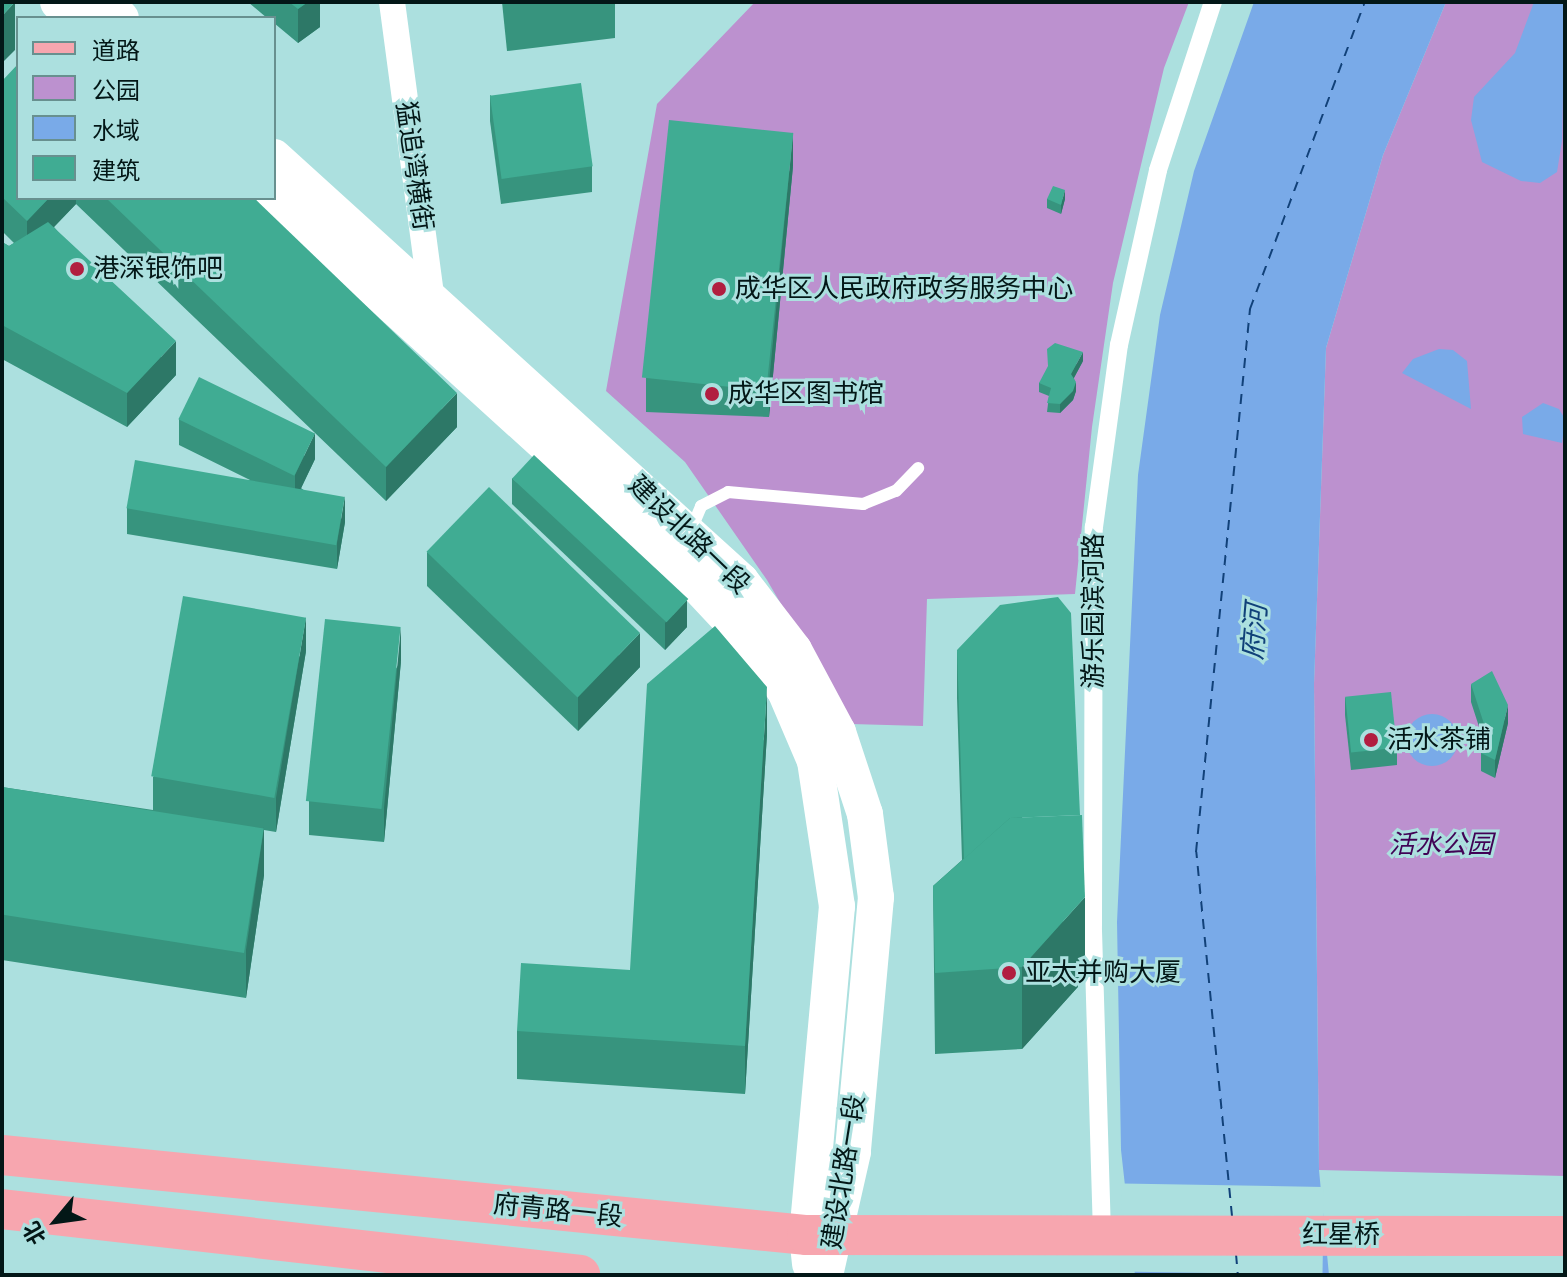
<!DOCTYPE html>
<html>
<head>
<meta charset="utf-8">
<style>
  body { margin:0 }
  #map { position:relative; width:1567px; height:1277px; overflow:hidden; background:#ace0df; font-family:"Libre Baskerville","Noto Sans SC",serif }
  div>[style] { position:absolute }
  .green>* { inset:0; background:#bc91cf }
  .water>* { inset:0; background:#79aae8 }
  .round { border-radius:50% }
  .pier>* { inset:0; background:#ace0df; transform-origin:0 0 }
  .ferry>* { height:2px; margin-top:-1px; transform-origin:0; background:repeating-linear-gradient(90deg,#114179 0 10px,transparent 0 18px) }
  .service>* { height:12px; margin:-6px; padding:0 6px; transform-origin:6px; border-radius:6px; background:#fff }
  .pedestrian>* { height:18px; margin:-9px; padding:0 9px; transform-origin:9px; border-radius:9px; background:#fff }
  .minor>* { height:26px; margin:-13px; padding:0 13px; transform-origin:13px; border-radius:13px; background:#fff }
  .secondary>* { height:36px; margin:-18px; padding:0 18px; transform-origin:18px; border-radius:18px; background:#fff }
  .primary>* { height:40px; margin:-20px; padding:0 20px; transform-origin:20px; border-radius:20px; background:#f7a6af }
  .wall>* { inset:0; background:#37947e }
  .shaded-wall>* { inset:0; background:#2d7867 }
  .building>* { inset:0; background:#40ac93; transform-origin:0 0 }
  .dots>* { width:22px; height:22px; translate:-50% -50%; box-sizing:border-box; border:4px solid #ace0df; border-radius:50% }
  span { translate:-50% -50%; white-space:nowrap; text-align:center; line-height:1.15; -webkit-text-stroke:6px #ace0df; paint-order:stroke }
  .street-label { font-size:26px; color:#031717 }
  .poi-label { font-size:26px; color:#031717 }
  .left { translate:0 -50%; text-align:left }
  .park-label { font-size:26px; color:#400255; font-style:italic }
  .water-label { font-size:28px; color:#114179; font-style:italic }
  .frame { position:absolute; inset:0; border:4px solid #031717; pointer-events:none }
  .legend { position:absolute; left:16px; top:16px; width:260px; height:184px; box-sizing:border-box; background:#ace0df; border:2px solid #68908f; margin:0; padding:10px 14px; list-style:none; font-size:24px; color:#031717 }
  .legend li { display:flex; align-items:center; gap:16px; height:40px }
  .legend b { width:40px; border:2px solid #68908f }
  .north { position:absolute; left:16px; top:1181px; width:80px; height:80px; -webkit-text-stroke:6px #ace0df; paint-order:stroke; rotate:241deg; font-size:22px; font-weight:700; line-height:32px; text-align:center; color:#031717 }
  .north::after { content:''; display:block; margin:auto; width:28px; height:36px; background:#031717; clip-path:polygon(50% 0,100% 100%,50% 72%,0 100%) }
</style>
</head>
<body>
<div id="map">
  <div class="green">
    <i style="clip-path:polygon(755px 2px,1189px 2px,1164px 68px,1113px 283px,1092px 427px,1075px 594px,927px 599px,923px 726px,851px 724px,767px 580px,685px 462px,606px 391px,657px 104px)"></i>
    <i style="clip-path:polygon(1446px 2px,1565px 2px,1565px 1176px,1319px 1170px,1314px 684px,1326px 348px,1383px 155px)"></i>
  </div>
  <div class="water">
    <i style="clip-path:polygon(1254px 2px,1446px 2px,1383px 155px,1326px 348px,1314px 684px,1319px 1170px,1329px 1275px,1135px 1275px,1121px 1150px,1117px 922px,1138px 475px,1160px 315px,1194px 171px)"></i>
    <i style="clip-path:polygon(1534px 2px,1565px 2px,1562px 141px,1557px 172px,1540px 183px,1521px 181px,1482px 162px,1471px 120px,1474px 97px,1515px 53px)"></i>
    <i style="clip-path:polygon(1439px 349px,1453px 350px,1467px 361px,1471px 409px,1402px 373px,1413px 359px)"></i>
    <i style="clip-path:polygon(1543px 403px,1559px 409px,1565px 419px,1562px 443px,1523px 434px,1522px 417px)"></i>
    <i class="round" style="left:1406px;top:714px;width:52px;height:52px"></i>
  </div>
  <div class="pier">
    <i style="left:1324px;top:1187px;width:88px;height:202px;rotate:91deg"></i>
  </div>
  <div class="ferry">
    <i style="left:1232px;top:1216px;width:366px;rotate:-95.6deg"></i>
    <i style="left:1196px;top:852px;width:546px;rotate:-84.32deg"></i>
    <i style="left:1250px;top:309px;width:328px;rotate:-69.5deg"></i>
    <i style="left:1236px;top:1254px;width:21px;rotate:85deg"></i>
  </div>
  <div class="service">
    <i style="left:691px;top:530px;width:26px;rotate:-67deg"></i>
    <i style="left:701px;top:506px;width:30px;rotate:-27deg"></i>
    <i style="left:728px;top:492px;width:136px;rotate:5.1deg"></i>
    <i style="left:863px;top:504px;width:35px;rotate:-22deg"></i>
    <i style="left:896px;top:491px;width:32px;rotate:-46deg"></i>
  </div>
  <div class="pedestrian">
    <i style="left:1102px;top:1234px;width:309px;rotate:-91.7deg"></i>
    <i style="left:1093px;top:925px;width:398px;rotate:-89.9deg"></i>
    <i style="left:1094px;top:527px;width:184px;rotate:-82.2deg"></i>
    <i style="left:1119px;top:345px;width:179px;rotate:-77.4deg"></i>
    <i style="left:1158px;top:170px;width:177px;rotate:-71.9deg"></i>
  </div>
  <div class="minor">
    <i style="left:392px;top:2px;width:301px;rotate:82.4deg"></i>
    <i style="left:432px;top:300px;width:7px;rotate:124deg"></i>
  </div>
  <div class="secondary">
    <i style="left:58px;top:2px;width:24px;rotate:42deg"></i>
    <i style="left:103px;top:2px;width:24px;rotate:42deg"></i>
    <i style="left:274px;top:157px;width:631px;rotate:42.24deg"></i>
    <i style="left:741px;top:581px;width:87px;rotate:52.5deg"></i>
    <i style="left:794px;top:650px;width:93px;rotate:61.8deg"></i>
    <i style="left:838px;top:732px;width:86px;rotate:71.8deg"></i>
    <i style="left:865px;top:814px;width:84px;rotate:82.5deg"></i>
    <i style="left:876px;top:897px;width:256px;rotate:95.2deg"></i>
    <i style="left:853px;top:1152px;width:126px;rotate:102.8deg"></i>
    <i style="left:274px;top:198px;width:546px;rotate:42.25deg"></i>
    <i style="left:678px;top:565px;width:91px;rotate:46.8deg"></i>
    <i style="left:740px;top:631px;width:75px;rotate:53.1deg"></i>
    <i style="left:785px;top:691px;width:76px;rotate:66.8deg"></i>
    <i style="left:815px;top:761px;width:147px;rotate:81.4deg"></i>
    <i style="left:837px;top:906px;width:330px;rotate:95.2deg"></i>
    <i style="left:807px;top:1235px;width:29px;rotate:84deg"></i>
  </div>
  <div class="primary">
    <i style="left:2px;top:1155px;width:809px;rotate:5.68deg"></i>
    <i style="left:807px;top:1235px;width:758px;rotate:0.08deg"></i>
    <i style="left:2px;top:1209px;width:582px;rotate:6.51deg"></i>
  </div>
  <div class="wall">
    <i style="clip-path:polygon(248px 2px,320px 2px,320px 27px,298px 43px,274px 23px,274px 18px,267px 18px)"></i>
    <i style="clip-path:polygon(502px 2px,615px 2px,615px 38px,507px 51px)"></i>
    <i style="clip-path:polygon(2px 81px,18px 198px,254px 198px,457px 427px,386px 501px,76px 204px,54px 227px,176px 375px,127px 427px,2px 359px,2px 242px,9px 246px,14px 243px,2px 231px)"></i>
    <i style="clip-path:polygon(490px 95px,592px 166px,592px 192px,501px 204px,490px 121px)"></i>
    <i style="clip-path:polygon(793px 166px,769px 417px,646px 412px,646px 378px)"></i>
    <i style="clip-path:polygon(1047px 199px,1065px 199px,1061px 214px,1047px 208px)"></i>
    <i style="clip-path:polygon(1083px 361px,1074px 378px,1076px 391px,1073px 400px,1060px 413px,1047px 412px,1049px 396px,1039px 392px,1039px 383px)"></i>
    <i style="clip-path:polygon(179px 419px,315px 459px,301px 488px,345px 522px,337px 569px,127px 534px,127px 508px,250px 480px,179px 445px)"></i>
    <i style="clip-path:polygon(512px 478px,687px 627px,665px 650px,512px 504px)"></i>
    <i style="clip-path:polygon(427px 552px,640px 667px,578px 731px,427px 586px)"></i>
    <i style="clip-path:polygon(957px 650px,1085px 979px,1022px 1049px,935px 1054px,933px 886px,962px 860px,957px 698px)"></i>
    <i style="clip-path:polygon(306px 651px,276px 832px,264px 830px,264px 875px,246px 998px,2px 960px,2px 787px,153px 810px,153px 777px)"></i>
    <i style="clip-path:polygon(401px 661px,384px 842px,309px 835px,309px 801px)"></i>
    <i style="clip-path:polygon(1471px 684px,1508px 723px,1495px 778px,1481px 771px,1481px 753px,1483px 739px,1471px 702px)"></i>
    <i style="clip-path:polygon(1345px 697px,1397px 748px,1397px 765px,1351px 770px,1345px 715px)"></i>
    <i style="clip-path:polygon(767px 734px,745px 1094px,517px 1079px,517px 1031px,630px 970px)"></i>
  </div>
  <div class="shaded-wall">
    <i style="clip-path:polygon(15px 2px,15px 50px,2px 63px,2px 16px)"></i>
    <i style="clip-path:polygon(308px 2px,320px 2px,320px 27px,298px 43px,298px 9px)"></i>
    <i style="clip-path:polygon(793px 132px,793px 166px,769px 417px,769px 383px)"></i>
    <i style="clip-path:polygon(1065px 190px,1065px 199px,1061px 214px,1061px 205px)"></i>
    <i style="clip-path:polygon(49px 198px,76px 198px,76px 204px,27px 255px,27px 221px)"></i>
    <i style="clip-path:polygon(176px 341px,176px 375px,127px 427px,127px 393px)"></i>
    <i style="clip-path:polygon(1083px 352px,1083px 361px,1071px 383px,1071px 374px)"></i>
    <i style="clip-path:polygon(1076px 382px,1076px 391px,1073px 400px,1060px 413px,1060px 404px)"></i>
    <i style="clip-path:polygon(457px 393px,457px 427px,386px 501px,386px 467px)"></i>
    <i style="clip-path:polygon(315px 433px,315px 459px,295px 501px,295px 475px)"></i>
    <i style="clip-path:polygon(345px 496px,345px 522px,337px 569px,337px 543px)"></i>
    <i style="clip-path:polygon(687px 600px,687px 627px,665px 650px,665px 623px)"></i>
    <i style="clip-path:polygon(306px 617px,306px 651px,276px 832px,276px 798px)"></i>
    <i style="clip-path:polygon(401px 627px,401px 661px,384px 842px,384px 808px)"></i>
    <i style="clip-path:polygon(640px 633px,640px 667px,578px 731px,578px 697px)"></i>
    <i style="clip-path:polygon(767px 687px,767px 734px,745px 1094px,745px 1046px)"></i>
    <i style="clip-path:polygon(1508px 705px,1508px 723px,1495px 778px,1495px 760px)"></i>
    <i style="clip-path:polygon(264px 827px,264px 875px,246px 998px,246px 950px)"></i>
    <i style="clip-path:polygon(1085px 897px,1085px 979px,1022px 1049px,1022px 967px)"></i>
  </div>
  <div class="building">
    <i style="clip-path:polygon(2px 2px,15px 2px,2px 16px)"></i>
    <i style="clip-path:polygon(289px 2px,308px 2px,298px 9px)"></i>
    <i style="clip-path:polygon(18px 64px,18px 198px,49px 198px,27px 221px,2px 197px,2px 81px)"></i>
    <i style="left:581px;top:83px;width:84px;height:92px;rotate:82deg"></i>
    <i style="left:669px;top:120px;width:125px;height:259px;rotate:6deg"></i>
    <i style="clip-path:polygon(1053px 186px,1065px 190px,1061px 205px,1047px 199px)"></i>
    <i style="clip-path:polygon(106px 198px,254px 198px,457px 393px,386px 467px)"></i>
    <i style="clip-path:polygon(48px 222px,176px 341px,127px 393px,2px 325px,2px 242px,9px 246px)"></i>
    <i style="clip-path:polygon(1055px 343px,1083px 352px,1071px 374px,1076px 382px,1073px 391px,1060px 404px,1047px 403px,1051px 388px,1039px 383px,1048px 366px,1047px 349px)"></i>
    <i style="left:199px;top:377px;width:129px;height:47px;rotate:26deg"></i>
    <i style="left:534px;top:455px;width:211px;height:32px;rotate:43deg"></i>
    <i style="left:135px;top:460px;width:213px;height:49px;rotate:10deg"></i>
    <i style="left:489px;top:487px;width:210px;height:90px;rotate:44deg"></i>
    <i style="left:183px;top:596px;width:125px;height:183px;rotate:10deg"></i>
    <i style="clip-path:polygon(1058px 597px,1071px 613px,1080px 815px,1010px 818px,964px 859px,957px 650px,1000px 605px)"></i>
    <i style="left:325px;top:619px;width:76px;height:183px;rotate:6deg"></i>
    <i style="clip-path:polygon(715px 626px,767px 687px,745px 1046px,517px 1031px,521px 963px,630px 970px,647px 684px)"></i>
    <i style="clip-path:polygon(1492px 671px,1508px 705px,1495px 760px,1481px 753px,1485px 727px,1471px 684px)"></i>
    <i style="left:1391px;top:692px;width:56px;height:46px;rotate:84deg"></i>
    <i style="left:2px;top:787px;width:265px;height:126px;rotate:9deg"></i>
    <i style="clip-path:polygon(1082px 815px,1085px 897px,1022px 967px,935px 973px,933px 886px,1010px 818px)"></i>
  </div>
  <div class="dots">
    <i style="left:77px;top:269px;background:#b11e40"></i>
    <i style="left:719px;top:289px;background:#b11e40"></i>
    <i style="left:712px;top:394px;background:#b11e40"></i>
    <i style="left:1371px;top:740px;background:#b11e40"></i>
    <i style="left:1009px;top:973px;background:#b11e40"></i>
  </div>
  <div class="street-label">
    <span style="left:414px;top:166px;rotate:82deg">猛追湾横街</span>
    <span style="left:689px;top:535px;rotate:44deg">建设北路一段</span>
    <span style="left:1094px;top:611px;rotate:-90deg">游乐园滨河路</span>
    <span style="left:844px;top:1172px;rotate:-81deg">建设北路一段</span>
    <span style="left:558px;top:1211px;rotate:6deg">府青路一段</span>
    <span style="left:1341px;top:1235px">红星桥</span>
  </div>
  <div class="poi-label">
    <span class="left" style="left:93px;top:269px">港深银饰吧</span>
    <span class="left" style="left:735px;top:289px">成华区人民政府政务服务中心</span>
    <span class="left" style="left:728px;top:394px">成华区图书馆</span>
    <span class="left" style="left:1387px;top:740px">活水茶铺</span>
    <span class="left" style="left:1025px;top:973px">亚太并购大厦</span>
  </div>
  <div class="park-label">
    <span style="left:1441px;top:845px">活水公园</span>
  </div>
  <div class="water-label">
    <span style="left:1255px;top:632px;rotate:-85deg">府河</span>
  </div>
  <div class="frame"></div>
  <ul class="legend">
  <li><b style="height:10px;background:#f7a6af"></b>道路</li>
  <li><b style="height:22px;background:#bc91cf"></b>公园</li>
  <li><b style="height:22px;background:#79aae8"></b>水域</li>
  <li><b style="height:22px;background:#40ac93"></b>建筑</li>
  </ul>
  <div class="north">北</div>
</div>
</body>
</html>
